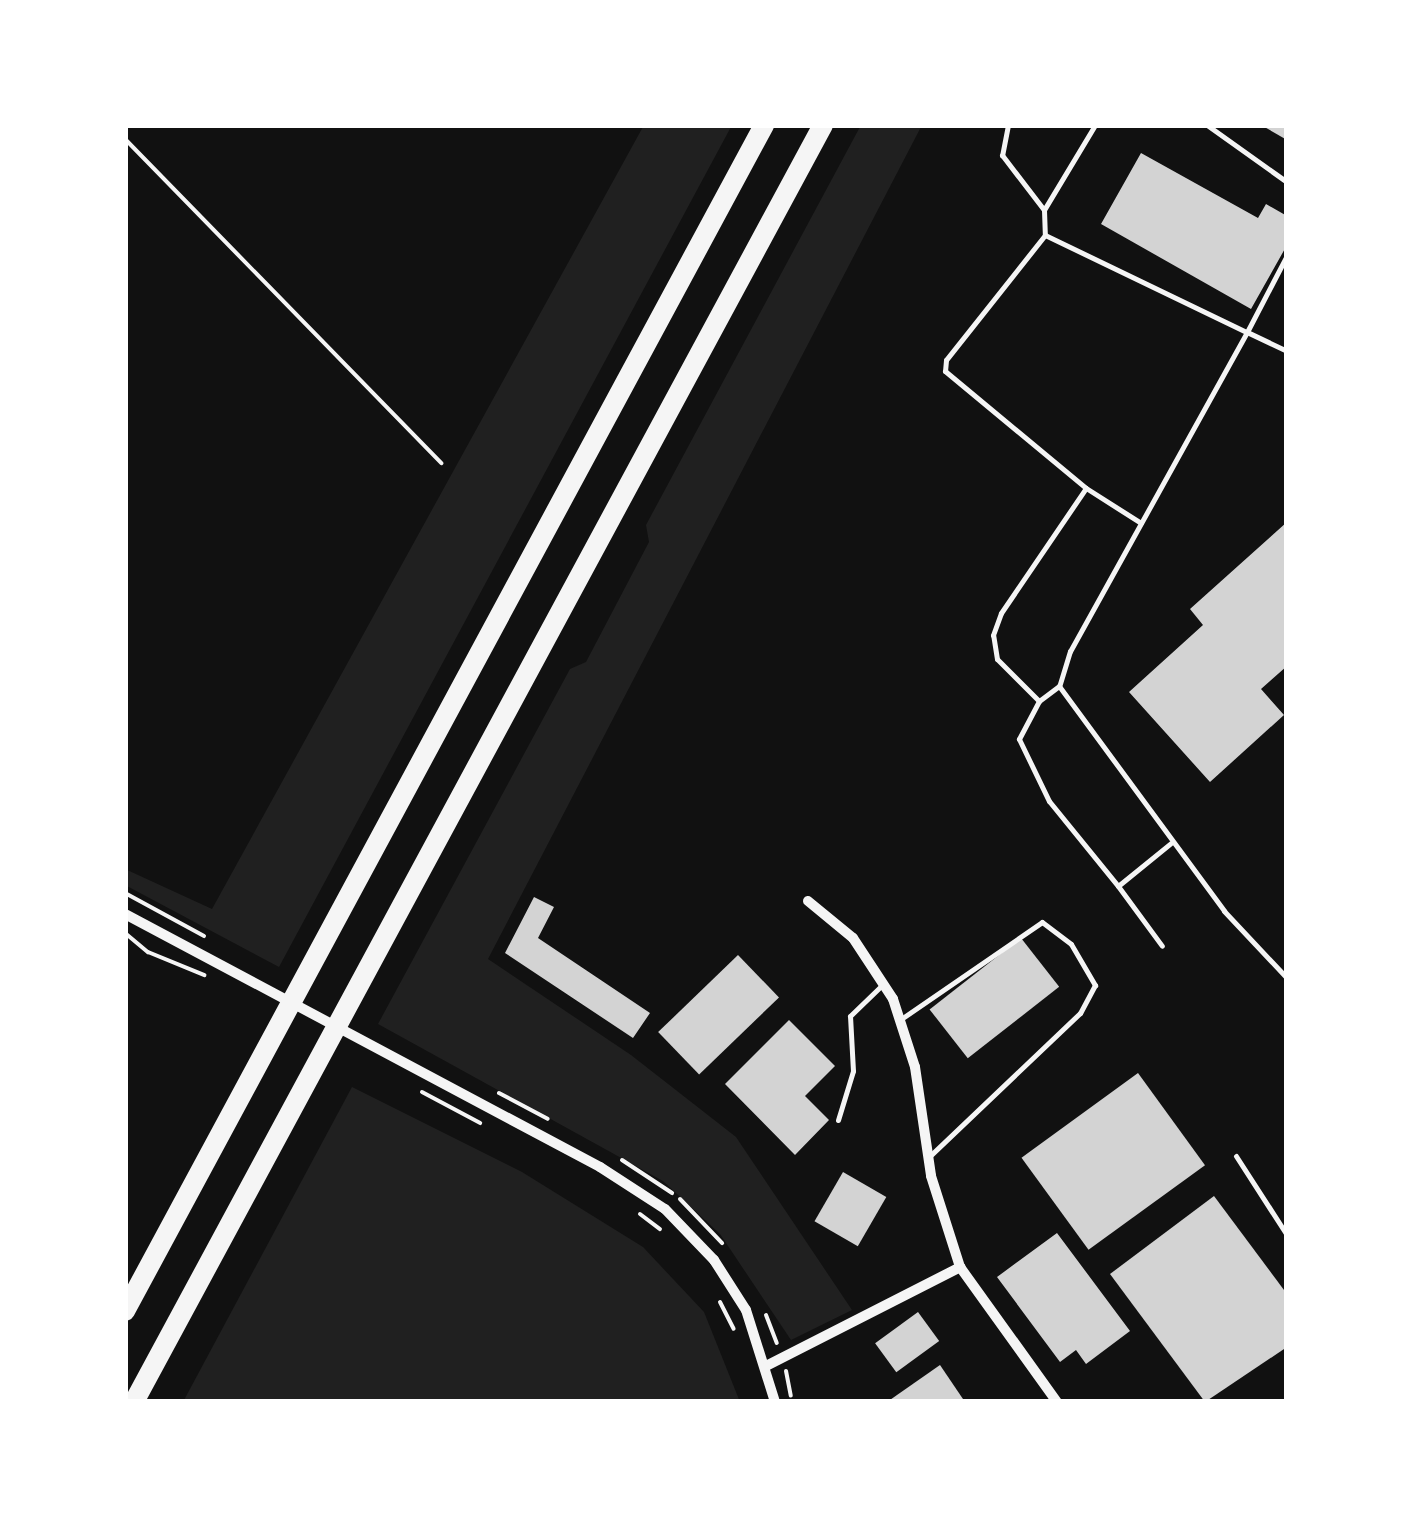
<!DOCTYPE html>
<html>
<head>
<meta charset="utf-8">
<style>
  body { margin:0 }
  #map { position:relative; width:1412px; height:1527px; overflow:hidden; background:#111; font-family:Commissioner,sans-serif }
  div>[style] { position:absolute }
  .green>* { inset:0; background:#202020 }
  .building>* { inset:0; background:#d3d3d3; transform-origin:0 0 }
  .path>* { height:4px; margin:-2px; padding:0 2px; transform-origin:2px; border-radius:2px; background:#f5f5f5 }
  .service>* { height:5px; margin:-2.5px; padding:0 2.5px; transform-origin:2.5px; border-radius:2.5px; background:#f5f5f5 }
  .minor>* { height:10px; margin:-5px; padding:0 5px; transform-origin:5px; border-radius:5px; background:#f5f5f5 }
  .motorway>* { height:20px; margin:-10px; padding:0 10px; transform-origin:10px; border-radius:10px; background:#f5f5f5 }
  span { translate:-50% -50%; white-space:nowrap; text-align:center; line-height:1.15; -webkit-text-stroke:9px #fff; paint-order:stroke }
  .frame { position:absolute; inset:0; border:128px solid #fff; pointer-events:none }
</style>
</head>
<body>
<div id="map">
  <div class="green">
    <i style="clip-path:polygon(644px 125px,732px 125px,279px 967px,125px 885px,125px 869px,212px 909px)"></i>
    <i style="clip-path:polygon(861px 125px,922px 125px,488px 959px,631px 1055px,736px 1137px,852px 1310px,791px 1340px,720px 1234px,663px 1181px,378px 1024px,570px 669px,586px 662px,649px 542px,646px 525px)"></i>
    <i style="clip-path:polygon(352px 1087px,522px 1172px,643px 1247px,704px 1312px,740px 1402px,183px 1402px)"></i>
  </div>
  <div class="building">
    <i style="clip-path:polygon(1261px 125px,1287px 125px,1287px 140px)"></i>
    <i style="clip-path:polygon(1141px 153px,1258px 218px,1266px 204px,1287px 216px,1287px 245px,1251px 309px,1101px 224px)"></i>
    <i style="clip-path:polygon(1287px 522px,1287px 666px,1261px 689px,1284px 715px,1210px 782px,1129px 692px,1203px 625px,1190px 609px)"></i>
    <i style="clip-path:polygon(534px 897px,554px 907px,538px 938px,650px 1013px,633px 1038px,505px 953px)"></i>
    <i style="left:1021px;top:938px;width:62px;height:116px;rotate:52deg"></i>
    <i style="left:738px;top:955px;width:59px;height:111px;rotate:46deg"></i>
    <i style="clip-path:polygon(789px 1020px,835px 1066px,805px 1096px,829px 1120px,795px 1155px,725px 1084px)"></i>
    <i style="left:1138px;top:1073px;width:114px;height:144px;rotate:54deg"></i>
    <i style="left:843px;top:1172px;width:50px;height:57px;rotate:30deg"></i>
    <i style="clip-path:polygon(1214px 1196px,1287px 1294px,1287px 1347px,1205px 1402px,1110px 1274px)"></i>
    <i style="clip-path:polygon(1057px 1233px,1130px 1331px,1086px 1364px,1076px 1350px,1060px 1362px,997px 1277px)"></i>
    <i style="left:918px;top:1312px;width:36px;height:53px;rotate:54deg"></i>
    <i style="clip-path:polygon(940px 1365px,965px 1402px,887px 1402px)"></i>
  </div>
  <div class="path">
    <i style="left:125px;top:139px;width:453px;rotate:45.7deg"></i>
    <i style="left:125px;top:893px;width:90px;rotate:28.6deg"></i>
    <i style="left:125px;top:933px;width:30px;rotate:40deg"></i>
    <i style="left:148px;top:952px;width:61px;rotate:22.3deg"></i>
    <i style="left:422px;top:1092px;width:66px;rotate:28.1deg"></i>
    <i style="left:499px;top:1093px;width:55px;rotate:28deg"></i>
    <i style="left:622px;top:1160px;width:60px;rotate:33.4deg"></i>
    <i style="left:680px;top:1199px;width:61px;rotate:46.3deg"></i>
    <i style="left:640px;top:1214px;width:25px;rotate:37deg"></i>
    <i style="left:720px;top:1302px;width:30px;rotate:63deg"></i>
    <i style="left:766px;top:1315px;width:30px;rotate:69deg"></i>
    <i style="left:786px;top:1371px;width:25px;rotate:79deg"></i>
  </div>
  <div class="service">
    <i style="left:1008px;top:125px;width:31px;rotate:101deg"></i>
    <i style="left:1002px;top:155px;width:69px;rotate:52.6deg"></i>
    <i style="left:1095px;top:125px;width:99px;rotate:121deg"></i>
    <i style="left:1044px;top:210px;width:25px;rotate:88deg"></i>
    <i style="left:1045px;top:235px;width:224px;rotate:25.7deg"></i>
    <i style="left:1247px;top:332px;width:87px;rotate:-62.5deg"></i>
    <i style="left:1207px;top:125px;width:98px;rotate:35.5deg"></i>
    <i style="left:1045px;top:235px;width:159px;rotate:128.4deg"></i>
    <i style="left:946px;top:360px;width:11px;rotate:95deg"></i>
    <i style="left:945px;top:371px;width:183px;rotate:39.7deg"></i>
    <i style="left:1287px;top:351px;width:44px;rotate:-154.6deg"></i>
    <i style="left:1247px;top:332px;width:365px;rotate:119deg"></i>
    <i style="left:1070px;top:651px;width:37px;rotate:107deg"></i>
    <i style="left:1059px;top:686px;width:279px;rotate:53.7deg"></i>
    <i style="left:1224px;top:911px;width:92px;rotate:46.8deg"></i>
    <i style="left:1059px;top:686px;width:25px;rotate:143deg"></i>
    <i style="left:1039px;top:701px;width:43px;rotate:117.8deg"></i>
    <i style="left:1019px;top:739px;width:69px;rotate:64.2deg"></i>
    <i style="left:1049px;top:801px;width:109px;rotate:50.9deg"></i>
    <i style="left:1118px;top:886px;width:68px;rotate:-39.1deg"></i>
    <i style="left:1039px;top:701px;width:59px;rotate:-135deg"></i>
    <i style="left:997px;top:659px;width:24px;rotate:-99deg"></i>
    <i style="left:993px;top:635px;width:23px;rotate:-70deg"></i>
    <i style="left:1001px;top:613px;width:151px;rotate:-55.8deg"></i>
    <i style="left:1086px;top:488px;width:65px;rotate:32.5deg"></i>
    <i style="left:1118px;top:886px;width:74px;rotate:53.7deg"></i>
    <i style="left:901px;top:1019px;width:171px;rotate:-34.5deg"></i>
    <i style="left:1042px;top:922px;width:36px;rotate:37deg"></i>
    <i style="left:1071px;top:944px;width:48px;rotate:59.7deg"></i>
    <i style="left:1095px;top:985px;width:32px;rotate:118deg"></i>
    <i style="left:1080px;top:1013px;width:209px;rotate:136.4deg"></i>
    <i style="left:838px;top:1120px;width:51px;rotate:-73deg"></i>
    <i style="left:853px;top:1071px;width:55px;rotate:-93.1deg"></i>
    <i style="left:850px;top:1016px;width:45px;rotate:-44.1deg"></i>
    <i style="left:1236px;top:1156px;width:94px;rotate:57.2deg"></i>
  </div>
  <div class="minor">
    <i style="left:808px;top:901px;width:58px;rotate:39.4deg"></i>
    <i style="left:853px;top:938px;width:73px;rotate:56.7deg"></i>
    <i style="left:893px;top:999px;width:71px;rotate:72.1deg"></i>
    <i style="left:915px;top:1067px;width:110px;rotate:81.6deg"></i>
    <i style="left:931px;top:1176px;width:96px;rotate:72.3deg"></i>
    <i style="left:960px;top:1267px;width:166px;rotate:54.3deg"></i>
    <i style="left:125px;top:914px;width:538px;rotate:28.04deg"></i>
    <i style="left:600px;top:1167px;width:77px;rotate:32.9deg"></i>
    <i style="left:665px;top:1209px;width:71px;rotate:46.1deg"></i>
    <i style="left:714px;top:1260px;width:59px;rotate:57.4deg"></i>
    <i style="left:746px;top:1310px;width:96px;rotate:72.5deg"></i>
    <i style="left:768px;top:1365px;width:216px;rotate:-27deg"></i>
  </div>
  <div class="motorway">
    <i style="left:125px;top:1311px;width:1347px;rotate:-61.68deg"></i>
    <i style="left:134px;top:1402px;width:1451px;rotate:-61.65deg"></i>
  </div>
  <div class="frame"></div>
</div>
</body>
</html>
